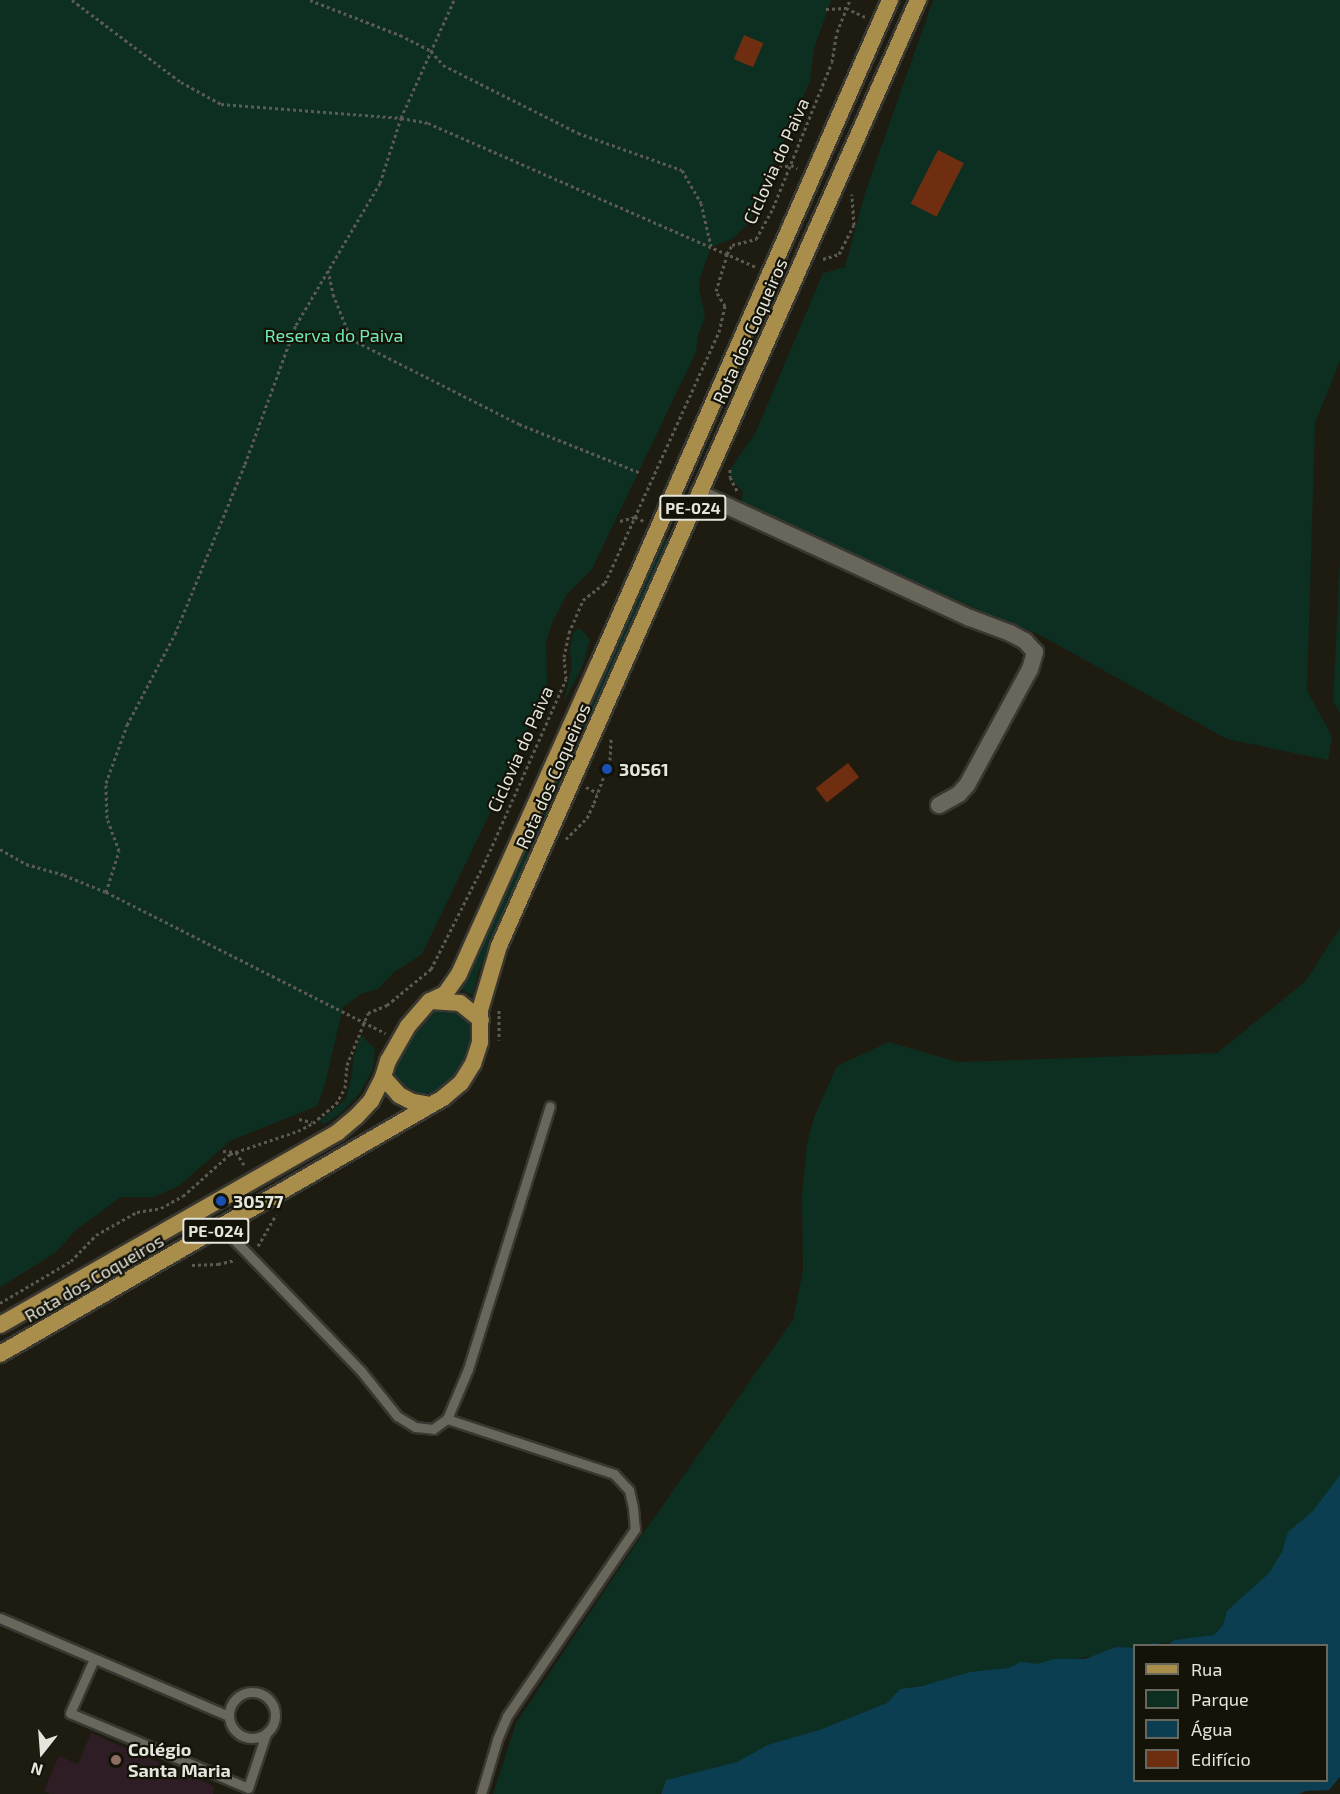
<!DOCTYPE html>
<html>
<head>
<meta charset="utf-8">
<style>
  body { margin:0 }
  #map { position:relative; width:1340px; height:1794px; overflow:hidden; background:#1e1c11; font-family:"Exo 2",sans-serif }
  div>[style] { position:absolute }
  .education>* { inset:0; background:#2e1d24 }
  .green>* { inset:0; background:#0c2f21 }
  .water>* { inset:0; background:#0c3e52 }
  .building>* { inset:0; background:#702e11; transform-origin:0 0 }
  .path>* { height:3px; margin-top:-1.5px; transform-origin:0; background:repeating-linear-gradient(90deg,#5d5b51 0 3px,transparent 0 6px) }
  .roads { filter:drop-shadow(2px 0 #393731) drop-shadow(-2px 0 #393731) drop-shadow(0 2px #393731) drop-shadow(0 -2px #393731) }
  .service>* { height:9px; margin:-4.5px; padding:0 4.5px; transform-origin:4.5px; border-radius:4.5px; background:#69675b }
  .service>.ring { margin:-4.5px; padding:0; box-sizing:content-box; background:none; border:9px solid #69675b; border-radius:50% }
  .minor>* { height:16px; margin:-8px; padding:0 8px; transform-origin:8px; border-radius:8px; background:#69675b }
  .primary>* { height:16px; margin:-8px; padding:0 8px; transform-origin:8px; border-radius:8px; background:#a98d4a }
  .dots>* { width:16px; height:16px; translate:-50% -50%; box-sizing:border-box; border:3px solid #141308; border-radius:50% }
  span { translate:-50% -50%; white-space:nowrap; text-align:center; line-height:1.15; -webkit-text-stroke:4.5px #141308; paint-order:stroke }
  .shield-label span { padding:2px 4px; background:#141308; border:2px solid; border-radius:4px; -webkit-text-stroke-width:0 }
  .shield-label { font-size:16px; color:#e6e5dd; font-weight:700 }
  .street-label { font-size:18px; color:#e6e5dd }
  .park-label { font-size:18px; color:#72eab6 }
  .poi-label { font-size:18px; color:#e6e5dd; font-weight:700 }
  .left { translate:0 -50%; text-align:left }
  .legend { position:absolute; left:1133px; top:1644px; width:195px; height:138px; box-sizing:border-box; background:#141308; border:2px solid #68675d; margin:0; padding:8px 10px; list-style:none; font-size:18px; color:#e6e5dd }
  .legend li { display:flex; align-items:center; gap:12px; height:30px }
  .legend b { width:30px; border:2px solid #68675d }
  .north { position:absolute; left:12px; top:1722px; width:60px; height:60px; -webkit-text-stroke:4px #141308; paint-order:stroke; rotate:197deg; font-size:16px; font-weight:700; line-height:24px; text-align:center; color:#e6e5dd }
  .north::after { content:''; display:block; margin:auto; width:21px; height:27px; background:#e6e5dd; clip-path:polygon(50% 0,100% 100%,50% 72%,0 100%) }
</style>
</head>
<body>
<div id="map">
  <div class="education">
    <i style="clip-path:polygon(91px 1733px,214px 1786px,213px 1794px,50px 1794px,44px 1791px,59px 1756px,78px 1764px)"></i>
  </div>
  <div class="green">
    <i style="clip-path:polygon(0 0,831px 0,814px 49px,810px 81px,749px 223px,732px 239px,711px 247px,700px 279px,699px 289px,705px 316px,698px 335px,696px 352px,592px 569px,567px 594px,552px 623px,546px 643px,547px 684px,503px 786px,422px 954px,393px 973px,378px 989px,361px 994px,343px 1007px,325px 1084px,317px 1106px,230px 1141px,179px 1186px,153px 1197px,121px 1197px,76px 1230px,55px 1253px,0 1287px)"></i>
    <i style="clip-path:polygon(933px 0,1340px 0,1340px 361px,1315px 423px,1307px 691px,1332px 736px,1328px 760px,1227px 739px,1042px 636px,748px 515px,740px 505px,743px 492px,730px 477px,729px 471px,756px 432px,823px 273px,845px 267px,865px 193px)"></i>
    <i style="clip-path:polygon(662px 535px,668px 540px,499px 920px,478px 973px,473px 995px,455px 987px)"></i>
    <i style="clip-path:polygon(1340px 559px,1340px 713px,1333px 702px)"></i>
    <i style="clip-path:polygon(580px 628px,590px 640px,582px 667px,564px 701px,572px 666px,570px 648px,574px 632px)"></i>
    <i style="clip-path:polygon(1340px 928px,1340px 1479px,1269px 1573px,1214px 1635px,1153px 1645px,1134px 1646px,1134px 1649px,900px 1689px,887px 1703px,737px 1762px,666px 1780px,660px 1794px,493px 1794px,516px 1723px,642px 1535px,793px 1320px,803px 1270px,802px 1196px,807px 1144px,815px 1115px,837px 1066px,889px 1042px,957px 1062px,1217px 1053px,1305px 982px)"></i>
    <i style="clip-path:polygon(452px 1006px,472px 1022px,473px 1040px,464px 1063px,448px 1086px,420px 1096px,400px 1086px,393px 1076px,395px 1060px,411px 1033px,434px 1008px)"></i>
    <i style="clip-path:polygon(361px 1035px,375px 1049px,373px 1069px,360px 1093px,340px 1114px,323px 1125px,320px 1120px,345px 1100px,352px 1076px,353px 1059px)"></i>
  </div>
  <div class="water">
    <i style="clip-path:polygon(1340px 1475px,1340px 1777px,1329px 1790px,1306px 1791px,1299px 1794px,661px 1794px,666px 1780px,737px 1762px,768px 1745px,819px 1730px,887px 1703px,900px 1689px,922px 1686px,970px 1672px,1009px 1668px,1021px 1662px,1038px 1664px,1054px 1659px,1085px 1659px,1116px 1647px,1134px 1648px,1134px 1780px,1326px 1780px,1326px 1646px,1145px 1645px,1154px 1643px,1167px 1645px,1175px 1640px,1214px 1635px,1223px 1625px,1227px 1611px,1269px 1573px,1282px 1552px,1288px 1532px,1313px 1511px)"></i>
  </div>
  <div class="building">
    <i style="left:744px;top:35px;width:21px;height:26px;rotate:23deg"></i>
    <i style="left:938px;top:150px;width:29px;height:60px;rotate:27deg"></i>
    <i style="left:848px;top:763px;width:18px;height:41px;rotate:52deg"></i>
  </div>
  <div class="path">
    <i style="left:72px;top:0;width:136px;rotate:37deg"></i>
    <i style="left:181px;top:82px;width:46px;rotate:28.8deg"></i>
    <i style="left:221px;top:104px;width:181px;rotate:4.4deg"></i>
    <i style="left:401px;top:118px;width:27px;rotate:10deg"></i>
    <i style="left:428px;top:123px;width:358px;rotate:23.7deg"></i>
    <i style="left:310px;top:0;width:97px;rotate:21.3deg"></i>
    <i style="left:400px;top:35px;width:35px;rotate:27deg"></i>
    <i style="left:431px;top:51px;width:18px;rotate:49deg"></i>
    <i style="left:443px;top:65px;width:151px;rotate:26.7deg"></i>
    <i style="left:578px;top:133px;width:110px;rotate:19.6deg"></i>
    <i style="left:682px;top:170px;width:38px;rotate:60deg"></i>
    <i style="left:701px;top:203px;width:44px;rotate:76.9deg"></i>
    <i style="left:826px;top:9px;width:20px;rotate:-3deg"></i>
    <i style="left:846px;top:8px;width:21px;rotate:25deg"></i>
    <i style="left:773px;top:168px;width:18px;rotate:-9deg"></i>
    <i style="left:791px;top:165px;width:7px;rotate:27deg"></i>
    <i style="left:823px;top:259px;width:17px;rotate:-17deg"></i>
    <i style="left:839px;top:254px;width:33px;rotate:-63deg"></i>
    <i style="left:854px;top:225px;width:31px;rotate:-94deg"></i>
    <i style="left:328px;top:270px;width:25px;rotate:78deg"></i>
    <i style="left:333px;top:294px;width:48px;rotate:68.2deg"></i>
    <i style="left:351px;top:339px;width:188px;rotate:26.8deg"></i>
    <i style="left:519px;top:424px;width:131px;rotate:21.9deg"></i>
    <i style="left:730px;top:469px;width:8px;rotate:90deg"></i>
    <i style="left:730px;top:477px;width:16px;rotate:63deg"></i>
    <i style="left:620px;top:521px;width:16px;rotate:-15deg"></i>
    <i style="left:635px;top:517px;width:10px;rotate:24deg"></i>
    <i style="left:586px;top:787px;width:13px;rotate:27deg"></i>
    <i style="left:566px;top:839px;width:30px;rotate:-45deg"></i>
    <i style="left:587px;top:818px;width:17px;rotate:-65deg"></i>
    <i style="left:594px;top:803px;width:46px;rotate:-69.6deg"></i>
    <i style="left:610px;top:760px;width:21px;rotate:-87deg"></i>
    <i style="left:0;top:849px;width:30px;rotate:30deg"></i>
    <i style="left:26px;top:864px;width:40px;rotate:16deg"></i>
    <i style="left:64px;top:875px;width:45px;rotate:22deg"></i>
    <i style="left:106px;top:892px;width:313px;rotate:26.8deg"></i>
    <i style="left:106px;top:892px;width:43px;rotate:-72.4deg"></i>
    <i style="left:119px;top:851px;width:35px;rotate:-110deg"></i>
    <i style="left:107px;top:818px;width:35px;rotate:-92deg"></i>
    <i style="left:106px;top:783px;width:62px;rotate:-70.1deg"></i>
    <i style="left:127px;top:725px;width:103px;rotate:-62.2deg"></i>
    <i style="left:175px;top:634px;width:184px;rotate:-67.6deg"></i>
    <i style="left:245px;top:464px;width:148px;rotate:-69.9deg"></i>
    <i style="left:296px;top:325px;width:165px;rotate:-59.4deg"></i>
    <i style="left:380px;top:183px;width:68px;rotate:-72.1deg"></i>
    <i style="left:401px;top:118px;width:129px;rotate:-65.8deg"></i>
    <i style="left:499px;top:1010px;width:30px;rotate:90deg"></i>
    <i style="left:299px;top:1119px;width:13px;rotate:13deg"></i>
    <i style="left:223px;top:1151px;width:13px;rotate:4deg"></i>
    <i style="left:236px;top:1152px;width:15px;rotate:58deg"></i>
    <i style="left:258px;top:1246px;width:36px;rotate:-60deg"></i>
    <i style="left:192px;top:1265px;width:26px;rotate:-2deg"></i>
    <i style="left:218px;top:1264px;width:18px;rotate:-13deg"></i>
    <i style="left:0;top:1303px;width:82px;rotate:-30.6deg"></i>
    <i style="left:71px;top:1261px;width:36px;rotate:-46deg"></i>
    <i style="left:96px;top:1235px;width:47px;rotate:-29.3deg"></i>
    <i style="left:137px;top:1212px;width:24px;rotate:-9deg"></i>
    <i style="left:161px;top:1208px;width:25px;rotate:-29deg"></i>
    <i style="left:183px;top:1196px;width:63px;rotate:-41.8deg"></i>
    <i style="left:230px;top:1154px;width:72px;rotate:-18.7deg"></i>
    <i style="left:298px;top:1131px;width:17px;rotate:-28deg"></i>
    <i style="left:313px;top:1123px;width:30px;rotate:-40deg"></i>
    <i style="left:336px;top:1104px;width:18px;rotate:-61deg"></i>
    <i style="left:345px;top:1088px;width:23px;rotate:-85deg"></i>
    <i style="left:347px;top:1065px;width:56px;rotate:-68deg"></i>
    <i style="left:368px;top:1013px;width:21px;rotate:-23deg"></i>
    <i style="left:387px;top:1005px;width:57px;rotate:-39.3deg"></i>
    <i style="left:431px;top:969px;width:120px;rotate:-63.2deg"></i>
    <i style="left:485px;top:862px;width:200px;rotate:-66.1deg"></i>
    <i style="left:566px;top:679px;width:22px;rotate:-95deg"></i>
    <i style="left:564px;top:657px;width:25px;rotate:-78deg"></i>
    <i style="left:569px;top:633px;width:36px;rotate:-67deg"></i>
    <i style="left:583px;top:600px;width:28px;rotate:-38deg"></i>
    <i style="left:605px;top:583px;width:276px;rotate:-65.6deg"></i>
    <i style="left:719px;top:332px;width:27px;rotate:-77deg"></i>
    <i style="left:725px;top:306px;width:17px;rotate:-121deg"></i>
    <i style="left:716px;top:291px;width:39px;rotate:-73deg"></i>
    <i style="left:727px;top:254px;width:10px;rotate:-61deg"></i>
    <i style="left:732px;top:245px;width:25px;rotate:-14deg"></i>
    <i style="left:756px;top:239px;width:35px;rotate:-61deg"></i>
    <i style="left:773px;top:208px;width:157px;rotate:-68deg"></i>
    <i style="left:832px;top:62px;width:30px;rotate:-81deg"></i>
    <i style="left:837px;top:32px;width:35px;rotate:-68deg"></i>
  </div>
  <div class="roads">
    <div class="service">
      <i style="left:222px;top:1227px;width:200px;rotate:46deg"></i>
      <i style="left:361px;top:1371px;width:58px;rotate:51.3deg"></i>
      <i style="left:397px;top:1416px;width:21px;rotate:31deg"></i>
      <i style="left:415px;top:1427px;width:18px;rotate:6deg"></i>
      <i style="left:433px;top:1429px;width:17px;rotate:-36deg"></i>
      <i style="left:447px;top:1419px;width:54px;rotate:-67.2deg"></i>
      <i style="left:468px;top:1369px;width:275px;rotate:-72.7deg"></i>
      <i style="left:447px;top:1419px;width:176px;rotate:18.2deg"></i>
      <i style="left:614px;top:1474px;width:22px;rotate:47deg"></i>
      <i style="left:629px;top:1490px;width:18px;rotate:77deg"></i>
      <i style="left:633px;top:1508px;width:21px;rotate:85deg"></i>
      <i style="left:635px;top:1529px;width:227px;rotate:124.4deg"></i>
      <i style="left:507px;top:1716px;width:26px;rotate:113deg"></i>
      <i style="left:497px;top:1740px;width:56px;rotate:106.5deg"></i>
      <i style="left:0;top:1618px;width:249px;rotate:23.2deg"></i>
      <i style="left:94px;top:1659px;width:59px;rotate:114deg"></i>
      <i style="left:70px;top:1713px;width:193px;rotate:22.8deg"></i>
      <i style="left:248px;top:1788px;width:57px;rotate:-71.6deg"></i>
      <i class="ring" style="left:229px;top:1692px;width:37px;height:37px"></i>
    </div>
    <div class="minor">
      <i style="left:699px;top:493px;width:298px;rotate:24.8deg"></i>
      <i style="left:970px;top:618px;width:43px;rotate:20.6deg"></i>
      <i style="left:1010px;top:633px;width:17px;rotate:28deg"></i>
      <i style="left:1025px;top:641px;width:15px;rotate:48deg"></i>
      <i style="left:1035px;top:652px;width:18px;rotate:106deg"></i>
      <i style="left:1030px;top:669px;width:132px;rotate:118.5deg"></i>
      <i style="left:967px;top:785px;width:12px;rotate:132deg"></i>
      <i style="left:959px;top:794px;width:23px;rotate:151deg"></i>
    </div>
    <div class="primary">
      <i style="left:431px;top:1001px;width:29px;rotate:4deg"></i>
      <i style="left:460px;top:1003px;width:27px;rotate:39deg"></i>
      <i style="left:383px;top:1077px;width:24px;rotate:48deg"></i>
      <i style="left:399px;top:1095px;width:16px;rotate:27deg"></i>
      <i style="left:413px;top:1102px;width:17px;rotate:10deg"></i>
      <i style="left:0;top:1325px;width:389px;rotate:-29.7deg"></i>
      <i style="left:338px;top:1132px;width:23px;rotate:-40deg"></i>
      <i style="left:356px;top:1117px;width:22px;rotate:-47deg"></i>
      <i style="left:371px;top:1101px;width:27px;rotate:-63deg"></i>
      <i style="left:383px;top:1077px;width:17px;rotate:-73deg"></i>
      <i style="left:388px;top:1061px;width:40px;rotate:-60.3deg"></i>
      <i style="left:408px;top:1026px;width:33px;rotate:-49deg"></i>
      <i style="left:430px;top:1001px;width:17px;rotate:-25deg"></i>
      <i style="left:445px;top:994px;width:24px;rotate:-55deg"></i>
      <i style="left:459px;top:974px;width:339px;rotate:-65.8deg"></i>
      <i style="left:598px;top:665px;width:726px;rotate:-66.29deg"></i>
      <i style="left:0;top:1354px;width:512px;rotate:-30.02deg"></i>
      <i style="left:443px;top:1098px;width:23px;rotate:-40deg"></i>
      <i style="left:461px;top:1083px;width:22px;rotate:-58deg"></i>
      <i style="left:473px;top:1064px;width:23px;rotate:-72deg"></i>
      <i style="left:480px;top:1042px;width:32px;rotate:-90deg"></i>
      <i style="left:480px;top:1010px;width:67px;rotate:-73.5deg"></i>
      <i style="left:499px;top:946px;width:1035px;rotate:-66.11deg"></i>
    </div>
  </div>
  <div class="dots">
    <i style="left:607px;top:769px;background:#1a4fb4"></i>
    <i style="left:221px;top:1201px;background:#1a4fb4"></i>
    <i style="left:116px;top:1760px;background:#8d6e63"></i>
  </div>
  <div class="shield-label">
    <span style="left:693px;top:508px">PE-024</span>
    <span style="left:216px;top:1231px">PE-024</span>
  </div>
  <div class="street-label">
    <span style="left:776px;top:161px;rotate:-66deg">Ciclovia do Paiva</span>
    <span style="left:750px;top:331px;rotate:-66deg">Rota dos Coqueiros</span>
    <span style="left:520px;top:749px;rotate:-66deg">Ciclovia do Paiva</span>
    <span style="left:553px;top:776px;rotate:-66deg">Rota dos Coqueiros</span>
    <span style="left:94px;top:1278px;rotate:-30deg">Rota dos Coqueiros</span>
  </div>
  <div class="park-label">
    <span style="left:334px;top:335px">Reserva do Paiva</span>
  </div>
  <div class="poi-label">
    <span class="left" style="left:619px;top:769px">30561</span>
    <span class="left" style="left:233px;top:1201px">30577</span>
    <span class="left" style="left:128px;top:1760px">Colégio<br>Santa Maria</span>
  </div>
  <ul class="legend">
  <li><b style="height:8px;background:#a98d4a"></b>Rua</li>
  <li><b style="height:16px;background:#0c2f21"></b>Parque</li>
  <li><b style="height:16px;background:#0c3e52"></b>Água</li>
  <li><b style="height:16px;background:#702e11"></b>Edifício</li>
  </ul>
  <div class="north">N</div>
</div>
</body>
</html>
